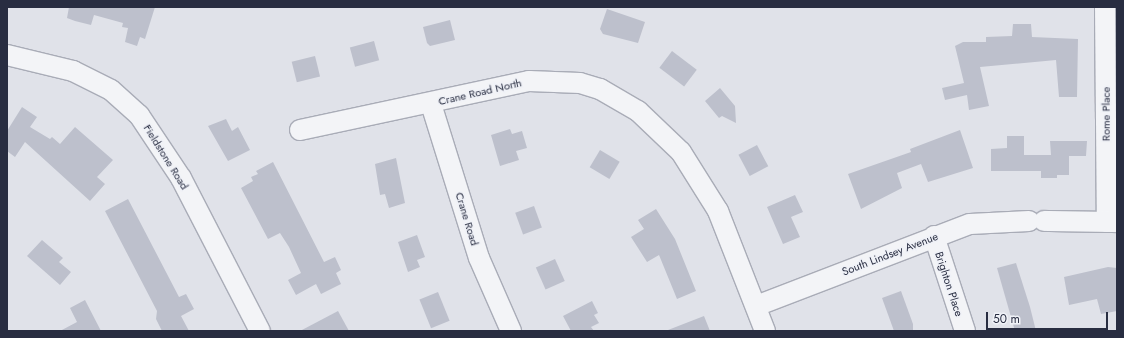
<!DOCTYPE html>
<html>
<head>
<meta charset="utf-8">
<style>
  body { margin:0 }
  #map { position:relative; width:1124px; height:338px; overflow:hidden; background:#e0e2e9; font-family:Jost,sans-serif }
  div>[style] { position:absolute }
  .building>* { inset:0; background:#bdc0cc; transform-origin:0 0 }
  .roads { filter:drop-shadow(1px 0 #a9acb7) drop-shadow(-1px 0 #a9acb7) drop-shadow(0 1px #a9acb7) drop-shadow(0 -1px #a9acb7) }
  .street>* { height:20px; margin:-10px; padding:0 10px; transform-origin:10px; border-radius:10px; background:#f3f4f7 }
  span { translate:-50% -50%; white-space:nowrap; text-align:center; line-height:1.15; -webkit-text-stroke:3px #eff1f7; paint-order:stroke }
  .street-label { font-size:11px; color:#282d41 }
  .frame { position:absolute; inset:0; border:8px solid #282d41; pointer-events:none }
  .scale { position:absolute; left:986px; top:312px; width:122px; height:18px; box-sizing:border-box; border:2px solid #282d41; border-top:0; padding-left:5px; font-size:12px; line-height:14px; white-space:nowrap; color:#282d41; -webkit-text-stroke:3px #eff1f7; paint-order:stroke }
</style>
</head>
<body>
<div id="map">
  <div class="building">
    <i style="clip-path:polygon(69px 7px,155px 7px,145px 39px,140px 37px,137px 46px,125px 42px,128px 28px,122px 27px,123px 23px,94px 15px,91px 25px,75px 21px,67px 18px)"></i>
    <i style="clip-path:polygon(607px 9px,645px 22px,638px 43px,603px 34px,600px 29px)"></i>
    <i style="clip-path:polygon(450px 20px,455px 40px,430px 46px,427px 43px,423px 27px)"></i>
    <i style="clip-path:polygon(1013px 24px,1031px 24px,1032px 37px,1078px 39px,1077px 97px,1059px 97px,1056px 60px,980px 67px,989px 106px,969px 110px,967px 95px,945px 100px,942px 88px,964px 83px,955px 46px,963px 42px,986px 42px,986px 37px,1012px 36px)"></i>
    <i style="left:374px;top:41px;width:20px;height:25px;rotate:75deg"></i>
    <i style="left:672px;top:51px;width:31px;height:21px;rotate:37deg"></i>
    <i style="left:315px;top:56px;width:21px;height:24px;rotate:76deg"></i>
    <i style="clip-path:polygon(720px 88px,735px 106px,736px 123px,722px 116px,719px 118px,705px 101px)"></i>
    <i style="clip-path:polygon(22px 107px,37px 117px,30px 127px,50px 139px,52px 137px,60px 144px,75px 127px,113px 160px,97px 177px,105px 184px,90px 201px,25px 142px,15px 157px,7px 151px,7px 131px)"></i>
    <i style="clip-path:polygon(226px 119px,232px 131px,238px 127px,250px 150px,228px 161px,208px 126px)"></i>
    <i style="clip-path:polygon(510px 129px,512px 134px,522px 131px,527px 148px,516px 151px,519px 160px,500px 166px,491px 135px)"></i>
    <i style="clip-path:polygon(960px 130px,973px 168px,928px 182px,921px 164px,897px 173px,902px 188px,861px 209px,848px 174px,911px 152px,910px 149px)"></i>
    <i style="clip-path:polygon(1007px 136px,1024px 136px,1024px 155px,1051px 155px,1050px 141px,1087px 141px,1086px 156px,1069px 156px,1069px 175px,1057px 175px,1057px 178px,1041px 178px,1041px 171px,991px 171px,991px 149px,1007px 148px)"></i>
    <i style="left:757px;top:145px;width:24px;height:21px;rotate:62deg"></i>
    <i style="left:600px;top:150px;width:23px;height:20px;rotate:31deg"></i>
    <i style="clip-path:polygon(396px 158px,405px 203px,389px 208px,385px 194px,380px 195px,375px 164px)"></i>
    <i style="clip-path:polygon(273px 162px,324px 262px,335px 257px,341px 270px,336px 273px,341px 284px,321px 294px,316px 284px,296px 295px,288px 280px,301px 273px,289px 247px,280px 233px,268px 239px,241px 188px,253px 181px,251px 177px,258px 174px,256px 171px)"></i>
    <i style="clip-path:polygon(795px 195px,803px 212px,791px 217px,800px 237px,783px 244px,767px 207px)"></i>
    <i style="clip-path:polygon(128px 199px,179px 297px,186px 294px,194px 309px,181px 316px,189px 331px,162px 331px,156px 319px,157px 311px,105px 211px)"></i>
    <i style="left:534px;top:206px;width:23px;height:20px;rotate:70deg"></i>
    <i style="clip-path:polygon(656px 209px,675px 239px,696px 291px,677px 299px,659px 255px,647px 262px,631px 237px,644px 229px,638px 220px)"></i>
    <i style="clip-path:polygon(417px 235px,425px 257px,417px 260px,420px 267px,408px 272px,398px 242px)"></i>
    <i style="clip-path:polygon(42px 240px,63px 258px,59px 262px,71px 272px,60px 285px,27px 256px)"></i>
    <i style="left:555px;top:259px;width:24px;height:21px;rotate:66deg"></i>
    <i style="clip-path:polygon(1016px 263px,1030px 307px,1036px 331px,1015px 331px,997px 268px)"></i>
    <i style="clip-path:polygon(1108px 267px,1117px 268px,1117px 311px,1101px 314px,1097px 299px,1069px 305px,1064px 277px)"></i>
    <i style="clip-path:polygon(901px 291px,913px 324px,913px 331px,894px 331px,882px 298px)"></i>
    <i style="left:438px;top:292px;width:31px;height:20px;rotate:68deg"></i>
    <i style="clip-path:polygon(85px 300px,101px 331px,60px 331px,77px 322px,70px 308px)"></i>
    <i style="clip-path:polygon(592px 301px,598px 313px,594px 315px,599px 323px,591px 327px,594px 331px,571px 331px,563px 316px)"></i>
    <i style="clip-path:polygon(338px 311px,349px 331px,300px 331px)"></i>
    <i style="clip-path:polygon(704px 316px,710px 331px,668px 331px,668px 330px)"></i>
  </div>
  <div class="roads">
    <div class="street">
      <i style="left:1105px;top:7px;width:215px;rotate:89.5deg"></i>
      <i style="left:7px;top:55px;width:68px;rotate:13.6deg"></i>
      <i style="left:73px;top:71px;width:42px;rotate:26.6deg"></i>
      <i style="left:111px;top:90px;width:38px;rotate:42deg"></i>
      <i style="left:139px;top:115px;width:76px;rotate:56.3deg"></i>
      <i style="left:181px;top:178px;width:172px;rotate:62.7deg"></i>
      <i style="left:431px;top:104px;width:161px;rotate:72.7deg"></i>
      <i style="left:479px;top:258px;width:80px;rotate:66.3deg"></i>
      <i style="left:300px;top:130px;width:234px;rotate:-12.1deg"></i>
      <i style="left:529px;top:81px;width:51px;rotate:2.2deg"></i>
      <i style="left:580px;top:83px;width:21px;rotate:17deg"></i>
      <i style="left:600px;top:89px;width:44px;rotate:30.1deg"></i>
      <i style="left:638px;top:111px;width:59px;rotate:43.6deg"></i>
      <i style="left:681px;top:152px;width:70px;rotate:57.9deg"></i>
      <i style="left:718px;top:211px;width:129px;rotate:68.6deg"></i>
      <i style="left:1044px;top:221px;width:73px;rotate:0.8deg"></i>
      <i style="left:934px;top:236px;width:100px;rotate:71.9deg"></i>
      <i style="left:756px;top:306px;width:229px;rotate:-21deg"></i>
      <i style="left:970px;top:224px;width:59px;rotate:-2.9deg"></i>
    </div>
  </div>
  <div class="street-label">
    <span style="left:480px;top:92px;rotate:-13deg">Crane Road North</span>
    <span style="left:1106px;top:114px;rotate:-90deg">Rome Place</span>
    <span style="left:166px;top:157px;rotate:58deg">Fieldstone Road</span>
    <span style="left:467px;top:219px;rotate:73deg">Crane Road</span>
    <span style="left:890px;top:254px;rotate:-21deg">South Lindsey Avenue</span>
    <span style="left:949px;top:284px;rotate:72deg">Brighton Place</span>
  </div>
  <div class="frame"></div>
  <div class="scale">50 m</div>
</div>
</body>
</html>
